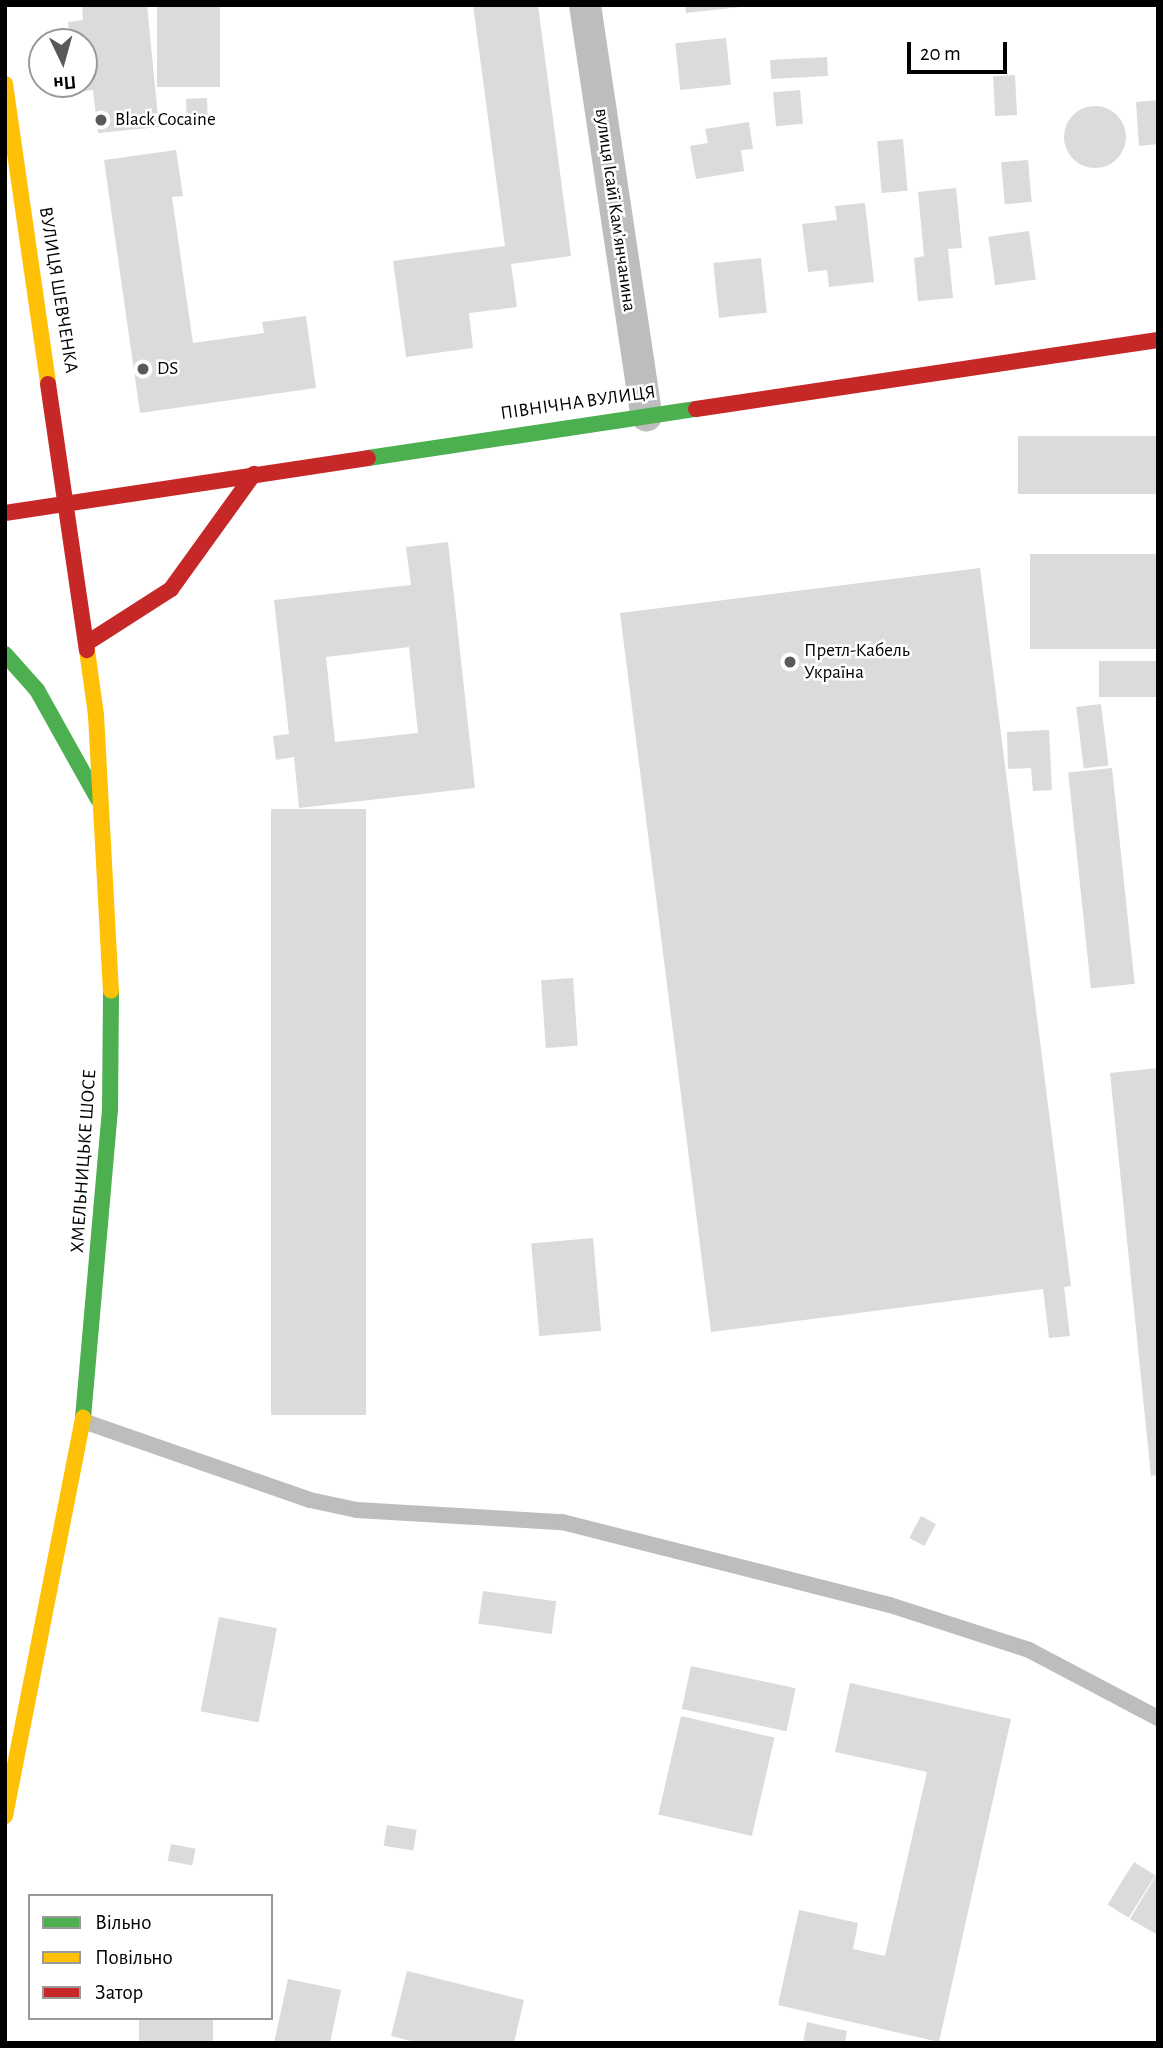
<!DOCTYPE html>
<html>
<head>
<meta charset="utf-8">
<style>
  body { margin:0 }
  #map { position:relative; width:1163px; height:2048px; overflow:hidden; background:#fff; font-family:"Alegreya Sans",sans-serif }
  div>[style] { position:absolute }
  .building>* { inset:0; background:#dbdbdb; transform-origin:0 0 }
  .round { border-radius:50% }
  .lane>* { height:16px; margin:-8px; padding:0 8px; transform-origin:8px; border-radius:8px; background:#bdbdbd }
  .street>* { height:32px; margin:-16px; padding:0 16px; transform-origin:16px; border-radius:16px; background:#bdbdbd }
  .fast>* { height:16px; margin:-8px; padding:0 8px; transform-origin:8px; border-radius:8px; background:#4caf50 }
  .slow>* { height:16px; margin:-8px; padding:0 8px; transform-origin:8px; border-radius:8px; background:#ffc107 }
  .jam>* { height:16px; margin:-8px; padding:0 8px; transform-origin:8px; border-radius:8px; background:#c62828 }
  .dots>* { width:19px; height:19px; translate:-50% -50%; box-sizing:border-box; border:4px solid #fff; border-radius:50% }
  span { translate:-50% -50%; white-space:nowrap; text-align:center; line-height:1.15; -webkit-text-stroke:5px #fff; paint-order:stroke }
  .poi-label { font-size:19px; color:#000 }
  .left { translate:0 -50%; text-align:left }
  .street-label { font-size:19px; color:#000 }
  .frame { position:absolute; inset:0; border:7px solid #000; pointer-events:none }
  .legend { position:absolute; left:28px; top:1894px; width:245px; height:126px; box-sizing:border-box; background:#fff; border:2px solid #999; margin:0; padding:9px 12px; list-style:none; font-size:21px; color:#000 }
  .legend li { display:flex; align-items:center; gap:14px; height:35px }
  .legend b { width:35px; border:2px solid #999 }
  .north { position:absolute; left:28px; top:28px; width:70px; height:70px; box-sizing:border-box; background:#fff; border:2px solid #999; border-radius:50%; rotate:175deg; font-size:19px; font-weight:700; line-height:28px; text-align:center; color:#000 }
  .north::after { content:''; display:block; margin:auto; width:24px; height:32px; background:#595959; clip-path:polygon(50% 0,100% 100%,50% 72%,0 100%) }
  .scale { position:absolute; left:907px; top:42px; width:100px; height:32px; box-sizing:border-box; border:4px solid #000; border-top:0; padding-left:9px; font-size:21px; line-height:24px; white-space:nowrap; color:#000; -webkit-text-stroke:5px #fff; paint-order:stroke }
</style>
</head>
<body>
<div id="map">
  <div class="building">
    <i style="clip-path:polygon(82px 5px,147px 5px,159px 127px,98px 133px,93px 90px,75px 92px,74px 84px,84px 84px,84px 42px,70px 42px,68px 22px,83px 20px)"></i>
    <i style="left:157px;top:5px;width:63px;height:82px"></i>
    <i style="clip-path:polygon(473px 5px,538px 5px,571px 256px,511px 264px,517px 307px,469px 313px,473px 348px,406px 357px,393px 261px,505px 246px)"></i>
    <i style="clip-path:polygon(685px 5px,741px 5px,741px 7px,686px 13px)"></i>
    <i style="left:726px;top:38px;width:47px;height:51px;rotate:84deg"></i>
    <i style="left:827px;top:57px;width:19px;height:57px;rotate:87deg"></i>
    <i style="left:1015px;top:75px;width:40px;height:22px;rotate:87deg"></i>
    <i style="left:800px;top:90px;width:34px;height:27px;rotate:85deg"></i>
    <i style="left:207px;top:98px;width:24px;height:21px;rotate:88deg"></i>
    <i style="clip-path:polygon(1158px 100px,1158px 144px,1139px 146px,1136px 102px)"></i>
    <i class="round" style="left:1064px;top:106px;width:62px;height:62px"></i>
    <i style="clip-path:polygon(749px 122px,753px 149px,741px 150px,744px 171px,696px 179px,690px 146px,708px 143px,705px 129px)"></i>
    <i style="left:903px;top:139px;width:52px;height:26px;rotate:85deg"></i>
    <i style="clip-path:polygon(176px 150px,183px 196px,172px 197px,193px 343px,264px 333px,262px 322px,306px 316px,316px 388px,140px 413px,104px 160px)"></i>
    <i style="left:1028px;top:160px;width:42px;height:27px;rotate:85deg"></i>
    <i style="clip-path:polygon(956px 188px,962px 248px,948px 249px,953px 298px,918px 301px,914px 258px,924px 256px,918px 192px)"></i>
    <i style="clip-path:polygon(865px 203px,874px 282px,829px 287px,827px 270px,808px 272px,802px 224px,837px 220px,835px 206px)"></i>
    <i style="left:1029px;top:231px;width:49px;height:41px;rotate:82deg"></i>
    <i style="left:761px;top:258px;width:55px;height:48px;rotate:84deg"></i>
    <i style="left:1158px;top:436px;width:58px;height:140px;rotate:90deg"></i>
    <i style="clip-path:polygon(evenodd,448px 542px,475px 788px,299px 808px,294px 757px,276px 760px,273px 736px,289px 734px,274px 600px,411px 585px,406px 547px,448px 542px,409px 647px,418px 733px,335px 742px,326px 657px,409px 647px)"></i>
    <i style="left:1158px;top:554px;width:95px;height:128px;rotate:90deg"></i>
    <i style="clip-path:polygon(980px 568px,1071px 1286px,1064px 1287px,1070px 1336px,1049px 1338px,1043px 1289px,711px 1332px,620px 613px)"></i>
    <i style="left:1158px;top:661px;width:36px;height:59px;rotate:90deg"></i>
    <i style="left:1101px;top:704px;width:62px;height:25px;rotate:83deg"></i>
    <i style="clip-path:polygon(1049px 730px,1052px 790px,1033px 791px,1031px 768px,1008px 769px,1007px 732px)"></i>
    <i style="left:1112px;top:768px;width:217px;height:44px;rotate:84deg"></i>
    <i style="left:271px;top:809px;width:95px;height:606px"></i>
    <i style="left:573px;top:978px;width:68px;height:32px;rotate:86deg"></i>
    <i style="clip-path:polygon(1158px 1068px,1158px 1475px,1151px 1476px,1110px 1073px)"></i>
    <i style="left:593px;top:1238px;width:93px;height:62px;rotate:85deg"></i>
    <i style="left:921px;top:1516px;width:17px;height:25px;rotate:28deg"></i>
    <i style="left:483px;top:1591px;width:74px;height:33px;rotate:8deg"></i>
    <i style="left:219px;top:1617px;width:59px;height:96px;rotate:11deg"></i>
    <i style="left:691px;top:1666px;width:107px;height:44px;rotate:12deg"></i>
    <i style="clip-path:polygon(850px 1683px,1011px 1719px,939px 2042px,778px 2005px,799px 1910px,858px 1923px,853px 1949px,885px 1956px,927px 1772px,835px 1752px)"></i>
    <i style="left:681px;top:1716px;width:96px;height:101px;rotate:13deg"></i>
    <i style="left:387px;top:1825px;width:30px;height:21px;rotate:9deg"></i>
    <i style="left:171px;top:1844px;width:25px;height:17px;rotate:11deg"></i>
    <i style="left:1134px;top:1862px;width:25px;height:50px;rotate:32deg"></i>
    <i style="clip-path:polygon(1158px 1872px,1158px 1935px,1130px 1919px)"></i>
    <i style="clip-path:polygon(407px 1971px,524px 2000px,514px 2043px,419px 2043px,391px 2036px)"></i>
    <i style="clip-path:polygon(288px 1979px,341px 1990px,330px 2043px,274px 2043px)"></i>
    <i style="left:139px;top:2018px;width:74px;height:26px"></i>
    <i style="clip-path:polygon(807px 2022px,847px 2031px,845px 2043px,803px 2043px)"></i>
  </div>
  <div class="lane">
    <i style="left:83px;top:1421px;width:240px;rotate:19.2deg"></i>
    <i style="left:310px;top:1500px;width:48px;rotate:12deg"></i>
    <i style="left:357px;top:1510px;width:205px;rotate:3.4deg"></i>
    <i style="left:562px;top:1522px;width:338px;rotate:14.2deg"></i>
    <i style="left:890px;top:1605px;width:146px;rotate:17.9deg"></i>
    <i style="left:1029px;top:1650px;width:146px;rotate:27.8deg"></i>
  </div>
  <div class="street">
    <i style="left:585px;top:5px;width:415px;rotate:81.5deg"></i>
  </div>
  <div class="fast">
    <i style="left:368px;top:458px;width:332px;rotate:-8.5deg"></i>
    <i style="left:5px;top:654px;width:48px;rotate:48.4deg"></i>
    <i style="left:37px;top:690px;width:125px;rotate:60.8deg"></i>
    <i style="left:83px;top:1418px;width:310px;rotate:-85deg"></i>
    <i style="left:110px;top:1109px;width:118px;rotate:-89.5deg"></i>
  </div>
  <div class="slow">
    <i style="left:5px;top:84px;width:303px;rotate:81.8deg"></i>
    <i style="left:87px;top:650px;width:66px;rotate:82.1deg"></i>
    <i style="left:96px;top:715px;width:276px;rotate:86.9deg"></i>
    <i style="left:5px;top:1816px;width:406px;rotate:-78.9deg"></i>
  </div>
  <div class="jam">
    <i style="left:48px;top:384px;width:269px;rotate:81.7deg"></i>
    <i style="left:696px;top:409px;width:467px;rotate:-8.5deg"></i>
    <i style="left:5px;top:513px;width:367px;rotate:-8.6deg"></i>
    <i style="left:87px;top:643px;width:100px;rotate:-32.7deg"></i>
    <i style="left:171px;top:589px;width:142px;rotate:-54.2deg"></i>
  </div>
  <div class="dots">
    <i style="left:101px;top:120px;background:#595959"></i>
    <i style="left:143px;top:369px;background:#595959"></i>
    <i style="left:790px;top:662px;background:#595959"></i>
  </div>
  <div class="poi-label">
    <span class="left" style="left:115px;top:120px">Black Cocaine</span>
    <span class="left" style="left:157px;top:369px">DS</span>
    <span class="left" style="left:804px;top:662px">Претл-Кабель<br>Україна</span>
  </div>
  <div class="street-label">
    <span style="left:615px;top:210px;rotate:82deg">вулиця Ісайї Камʼянчанина</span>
    <span style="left:58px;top:290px;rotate:81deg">ВУЛИЦЯ ШЕВЧЕНКА</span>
    <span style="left:578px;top:403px;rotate:-8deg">ПІВНІЧНА ВУЛИЦЯ</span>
    <span style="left:84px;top:1161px;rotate:-86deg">ХМЕЛЬНИЦЬКЕ ШОСЕ</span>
  </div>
  <div class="frame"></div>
  <ul class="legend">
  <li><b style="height:9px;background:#4caf50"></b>Вільно</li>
  <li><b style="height:9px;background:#ffc107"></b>Повільно</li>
  <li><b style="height:9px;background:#c62828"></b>Затор</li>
  </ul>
  <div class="north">Пн</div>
  <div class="scale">20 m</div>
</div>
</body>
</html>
